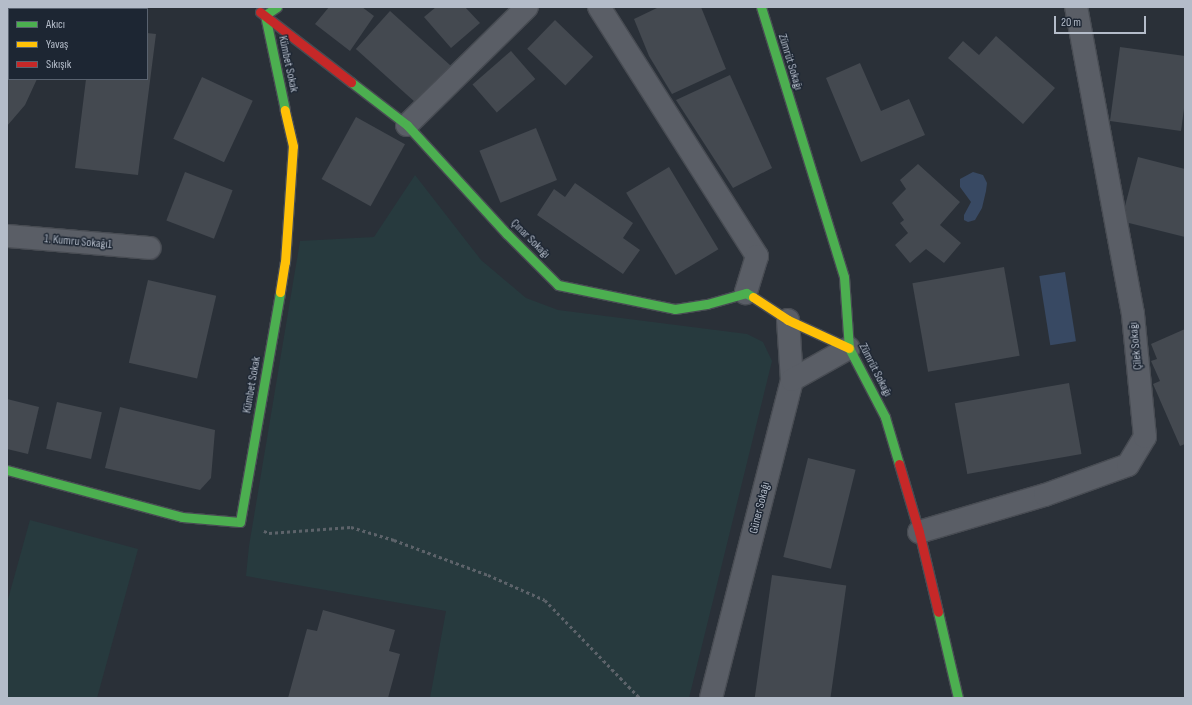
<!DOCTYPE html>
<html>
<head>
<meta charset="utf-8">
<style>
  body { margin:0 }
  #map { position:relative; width:1192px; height:705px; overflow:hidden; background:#2a3038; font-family:"Sofia Sans Condensed",sans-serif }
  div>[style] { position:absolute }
  .green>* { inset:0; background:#273a3e }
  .water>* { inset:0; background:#384963; transform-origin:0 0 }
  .building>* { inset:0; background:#444950; transform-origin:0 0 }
  .path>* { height:2.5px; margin-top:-1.25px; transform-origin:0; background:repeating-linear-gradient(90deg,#5d636a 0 3px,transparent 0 6px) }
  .roads { filter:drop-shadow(1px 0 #484c53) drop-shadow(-1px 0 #484c53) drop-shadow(0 1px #484c53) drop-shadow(0 -1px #484c53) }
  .street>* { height:22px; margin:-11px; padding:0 11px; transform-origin:11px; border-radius:11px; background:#5a5e66 }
  .fast>* { height:9px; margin:-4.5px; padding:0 4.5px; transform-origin:4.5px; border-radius:4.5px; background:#4caf50 }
  .slow>* { height:9px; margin:-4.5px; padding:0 4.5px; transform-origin:4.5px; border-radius:4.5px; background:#ffc107 }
  .jam>* { height:9px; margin:-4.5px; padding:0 4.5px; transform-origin:4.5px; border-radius:4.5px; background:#c62828 }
  span { translate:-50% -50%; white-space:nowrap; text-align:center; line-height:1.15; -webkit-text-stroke:3px #1d2633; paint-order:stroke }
  .street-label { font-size:12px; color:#b4bcc9 }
  .frame { position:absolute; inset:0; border:8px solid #b4bcc9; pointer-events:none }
  .legend { position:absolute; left:8px; top:8px; width:140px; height:72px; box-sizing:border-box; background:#1d2633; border:1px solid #59626f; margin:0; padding:5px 7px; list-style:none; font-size:12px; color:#b4bcc9 }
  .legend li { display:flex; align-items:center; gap:8px; height:20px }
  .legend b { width:20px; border:1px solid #59626f }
  .scale { position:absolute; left:1054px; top:16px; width:92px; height:18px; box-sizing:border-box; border:2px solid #b4bcc9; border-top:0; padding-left:5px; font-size:12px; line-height:14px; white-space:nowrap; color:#b4bcc9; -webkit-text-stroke:3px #1d2633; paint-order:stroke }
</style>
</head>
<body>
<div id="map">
  <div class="green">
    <i style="clip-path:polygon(415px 175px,481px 260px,526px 298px,558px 310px,747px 334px,763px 342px,772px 361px,689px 698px,430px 698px,446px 611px,246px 576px,249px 546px,300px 241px,374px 237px)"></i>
    <i style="clip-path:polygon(30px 520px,138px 549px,97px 698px,7px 698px,7px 603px)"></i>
  </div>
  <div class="water">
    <i style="clip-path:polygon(973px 172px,983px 175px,987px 183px,986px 191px,982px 208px,975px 220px,968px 222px,964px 220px,964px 215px,971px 202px,960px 187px,960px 179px)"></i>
    <i style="left:1065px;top:272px;width:70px;height:26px;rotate:81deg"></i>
  </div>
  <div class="building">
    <i style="clip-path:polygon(15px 7px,68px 7px,14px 9px)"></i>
    <i style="clip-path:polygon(329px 7px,362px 7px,374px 16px,350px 51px,315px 24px)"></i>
    <i style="clip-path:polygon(436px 7px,465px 7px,480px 23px,451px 48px,424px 17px)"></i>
    <i style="clip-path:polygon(659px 7px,701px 7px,726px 69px,672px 94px,649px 56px,634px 19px)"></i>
    <i style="left:390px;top:11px;width:84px;height:51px;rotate:42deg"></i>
    <i style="clip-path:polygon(9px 16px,9px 79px,37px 79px,25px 105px,7px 126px)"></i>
    <i style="left:555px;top:20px;width:53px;height:40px;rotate:44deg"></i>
    <i style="clip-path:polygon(147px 33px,156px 34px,138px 175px,75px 168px,86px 79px,147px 79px)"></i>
    <i style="clip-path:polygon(996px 36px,1055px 88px,1023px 124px,948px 58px,963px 41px,979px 55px)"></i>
    <i style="clip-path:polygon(1120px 47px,1185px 56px,1185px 101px,1181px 131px,1110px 121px)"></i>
    <i style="left:511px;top:51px;width:37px;height:51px;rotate:49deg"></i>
    <i style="clip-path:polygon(860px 63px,881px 111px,909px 99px,925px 135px,861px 162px,826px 78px)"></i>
    <i style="clip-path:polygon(730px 75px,772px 168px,733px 188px,676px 100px)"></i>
    <i style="left:202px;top:77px;width:56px;height:68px;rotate:25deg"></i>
    <i style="left:356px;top:117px;width:56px;height:71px;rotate:29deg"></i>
    <i style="left:536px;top:128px;width:56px;height:61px;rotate:68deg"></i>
    <i style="clip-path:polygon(1138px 157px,1185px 169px,1185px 237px,1121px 221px)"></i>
    <i style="clip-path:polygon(918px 164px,960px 202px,940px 225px,961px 243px,944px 263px,926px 249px,910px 263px,895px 245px,908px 233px,900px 223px,904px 220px,892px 203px,906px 189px,900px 180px)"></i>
    <i style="left:669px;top:167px;width:96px;height:50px;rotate:59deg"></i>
    <i style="left:185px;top:172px;width:51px;height:52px;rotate:21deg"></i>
    <i style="clip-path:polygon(575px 183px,633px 223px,623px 238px,640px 250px,623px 274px,537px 215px,554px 189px,565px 197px)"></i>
    <i style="left:1004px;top:267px;width:90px;height:93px;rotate:80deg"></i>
    <i style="left:148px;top:280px;width:70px;height:85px;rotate:13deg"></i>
    <i style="clip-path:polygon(1185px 329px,1185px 444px,1180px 446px,1153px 384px,1160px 381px,1151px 361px,1157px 359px,1151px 344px)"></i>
    <i style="left:1069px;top:383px;width:72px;height:116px;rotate:80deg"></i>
    <i style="clip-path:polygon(7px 399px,39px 407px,28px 454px,7px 449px)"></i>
    <i style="left:57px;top:402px;width:46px;height:48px;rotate:13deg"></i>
    <i style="clip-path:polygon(120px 407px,215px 430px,211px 478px,200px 490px,105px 468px)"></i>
    <i style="left:808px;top:458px;width:49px;height:102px;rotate:14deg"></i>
    <i style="left:772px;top:575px;width:75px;height:124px;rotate:8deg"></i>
    <i style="clip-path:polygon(323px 610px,395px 630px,389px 651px,400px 654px,388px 698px,288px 698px,307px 629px,317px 631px)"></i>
  </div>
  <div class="path">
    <i style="left:264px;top:531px;width:5px;rotate:22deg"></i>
    <i style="left:269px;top:533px;width:82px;rotate:-4.2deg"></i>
    <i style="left:351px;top:527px;width:45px;rotate:16.8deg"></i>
    <i style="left:394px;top:540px;width:100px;rotate:20.4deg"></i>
    <i style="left:488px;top:575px;width:62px;rotate:23.7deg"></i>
    <i style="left:545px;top:600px;width:136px;rotate:45.9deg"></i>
  </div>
  <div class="roads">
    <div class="street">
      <i style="left:599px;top:7px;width:295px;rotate:57.6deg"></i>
      <i style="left:757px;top:256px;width:39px;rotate:107deg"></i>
      <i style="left:407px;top:125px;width:168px;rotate:-44.5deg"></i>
      <i style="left:7px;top:236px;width:143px;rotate:4.8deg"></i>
      <i style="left:788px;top:320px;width:60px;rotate:86.2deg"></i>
      <i style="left:919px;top:532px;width:131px;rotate:-16.4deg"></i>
      <i style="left:1045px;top:495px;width:88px;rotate:-19.9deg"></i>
      <i style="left:1128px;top:465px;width:33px;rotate:-59deg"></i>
      <i style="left:1145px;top:437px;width:124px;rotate:-95.6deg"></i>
      <i style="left:1133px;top:314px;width:312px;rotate:-100.5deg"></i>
      <i style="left:711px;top:698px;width:328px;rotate:-75.7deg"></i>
      <i style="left:792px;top:380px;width:65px;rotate:-29.3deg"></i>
    </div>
    <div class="fast">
      <i style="left:277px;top:7px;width:14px;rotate:146deg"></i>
      <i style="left:265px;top:15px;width:97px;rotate:78.1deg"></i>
      <i style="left:761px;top:7px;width:282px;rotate:72.9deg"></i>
      <i style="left:844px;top:277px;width:71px;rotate:86deg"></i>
      <i style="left:849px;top:348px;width:78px;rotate:62.4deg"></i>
      <i style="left:885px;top:417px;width:49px;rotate:73.4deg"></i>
      <i style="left:351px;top:82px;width:71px;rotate:37.5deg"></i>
      <i style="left:407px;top:125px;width:148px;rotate:47.5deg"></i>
      <i style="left:507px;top:234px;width:72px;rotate:45deg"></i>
      <i style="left:558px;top:285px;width:119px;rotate:11.6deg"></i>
      <i style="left:675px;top:309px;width:32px;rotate:-9deg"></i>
      <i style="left:707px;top:304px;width:41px;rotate:-15.8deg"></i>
      <i style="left:746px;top:293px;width:8px;rotate:30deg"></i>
      <i style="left:7px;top:470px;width:181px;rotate:15deg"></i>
      <i style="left:182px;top:517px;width:58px;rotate:4.9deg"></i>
      <i style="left:240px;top:522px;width:233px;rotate:-80.1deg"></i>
      <i style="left:938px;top:612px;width:88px;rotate:76.9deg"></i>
    </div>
    <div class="slow">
      <i style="left:280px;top:292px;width:30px;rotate:-81deg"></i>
      <i style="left:285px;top:262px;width:116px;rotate:-86.1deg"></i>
      <i style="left:293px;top:146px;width:37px;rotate:-103deg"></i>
      <i style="left:753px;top:297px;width:42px;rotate:33.3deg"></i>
      <i style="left:788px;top:320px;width:67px;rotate:24.7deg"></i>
    </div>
    <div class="jam">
      <i style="left:260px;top:12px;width:115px;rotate:37.6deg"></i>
      <i style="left:899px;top:464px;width:71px;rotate:73.6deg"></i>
      <i style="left:919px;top:532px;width:82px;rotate:76.6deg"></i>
    </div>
  </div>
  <div class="street-label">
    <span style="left:790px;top:62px;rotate:73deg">Zümrüt Sokağı</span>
    <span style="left:288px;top:64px;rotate:78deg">Kümbet Sokak</span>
    <span style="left:530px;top:239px;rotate:45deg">Çınar Sokağı</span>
    <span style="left:78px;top:242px;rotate:5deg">1. Kumru Sokağı1</span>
    <span style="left:1136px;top:346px;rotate:-96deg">Çilek Sokağı</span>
    <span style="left:875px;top:370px;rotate:63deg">Zümrüt Sokağı</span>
    <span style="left:252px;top:385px;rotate:-80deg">Kümbet Sokak</span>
    <span style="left:760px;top:508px;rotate:-76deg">Güner Sokağı</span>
  </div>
  <div class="frame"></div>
  <ul class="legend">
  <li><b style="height:5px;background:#4caf50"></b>Akıcı</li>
  <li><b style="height:5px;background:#ffc107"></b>Yavaş</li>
  <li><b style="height:5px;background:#c62828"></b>Sıkışık</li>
  </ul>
  <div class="scale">20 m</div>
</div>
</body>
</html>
